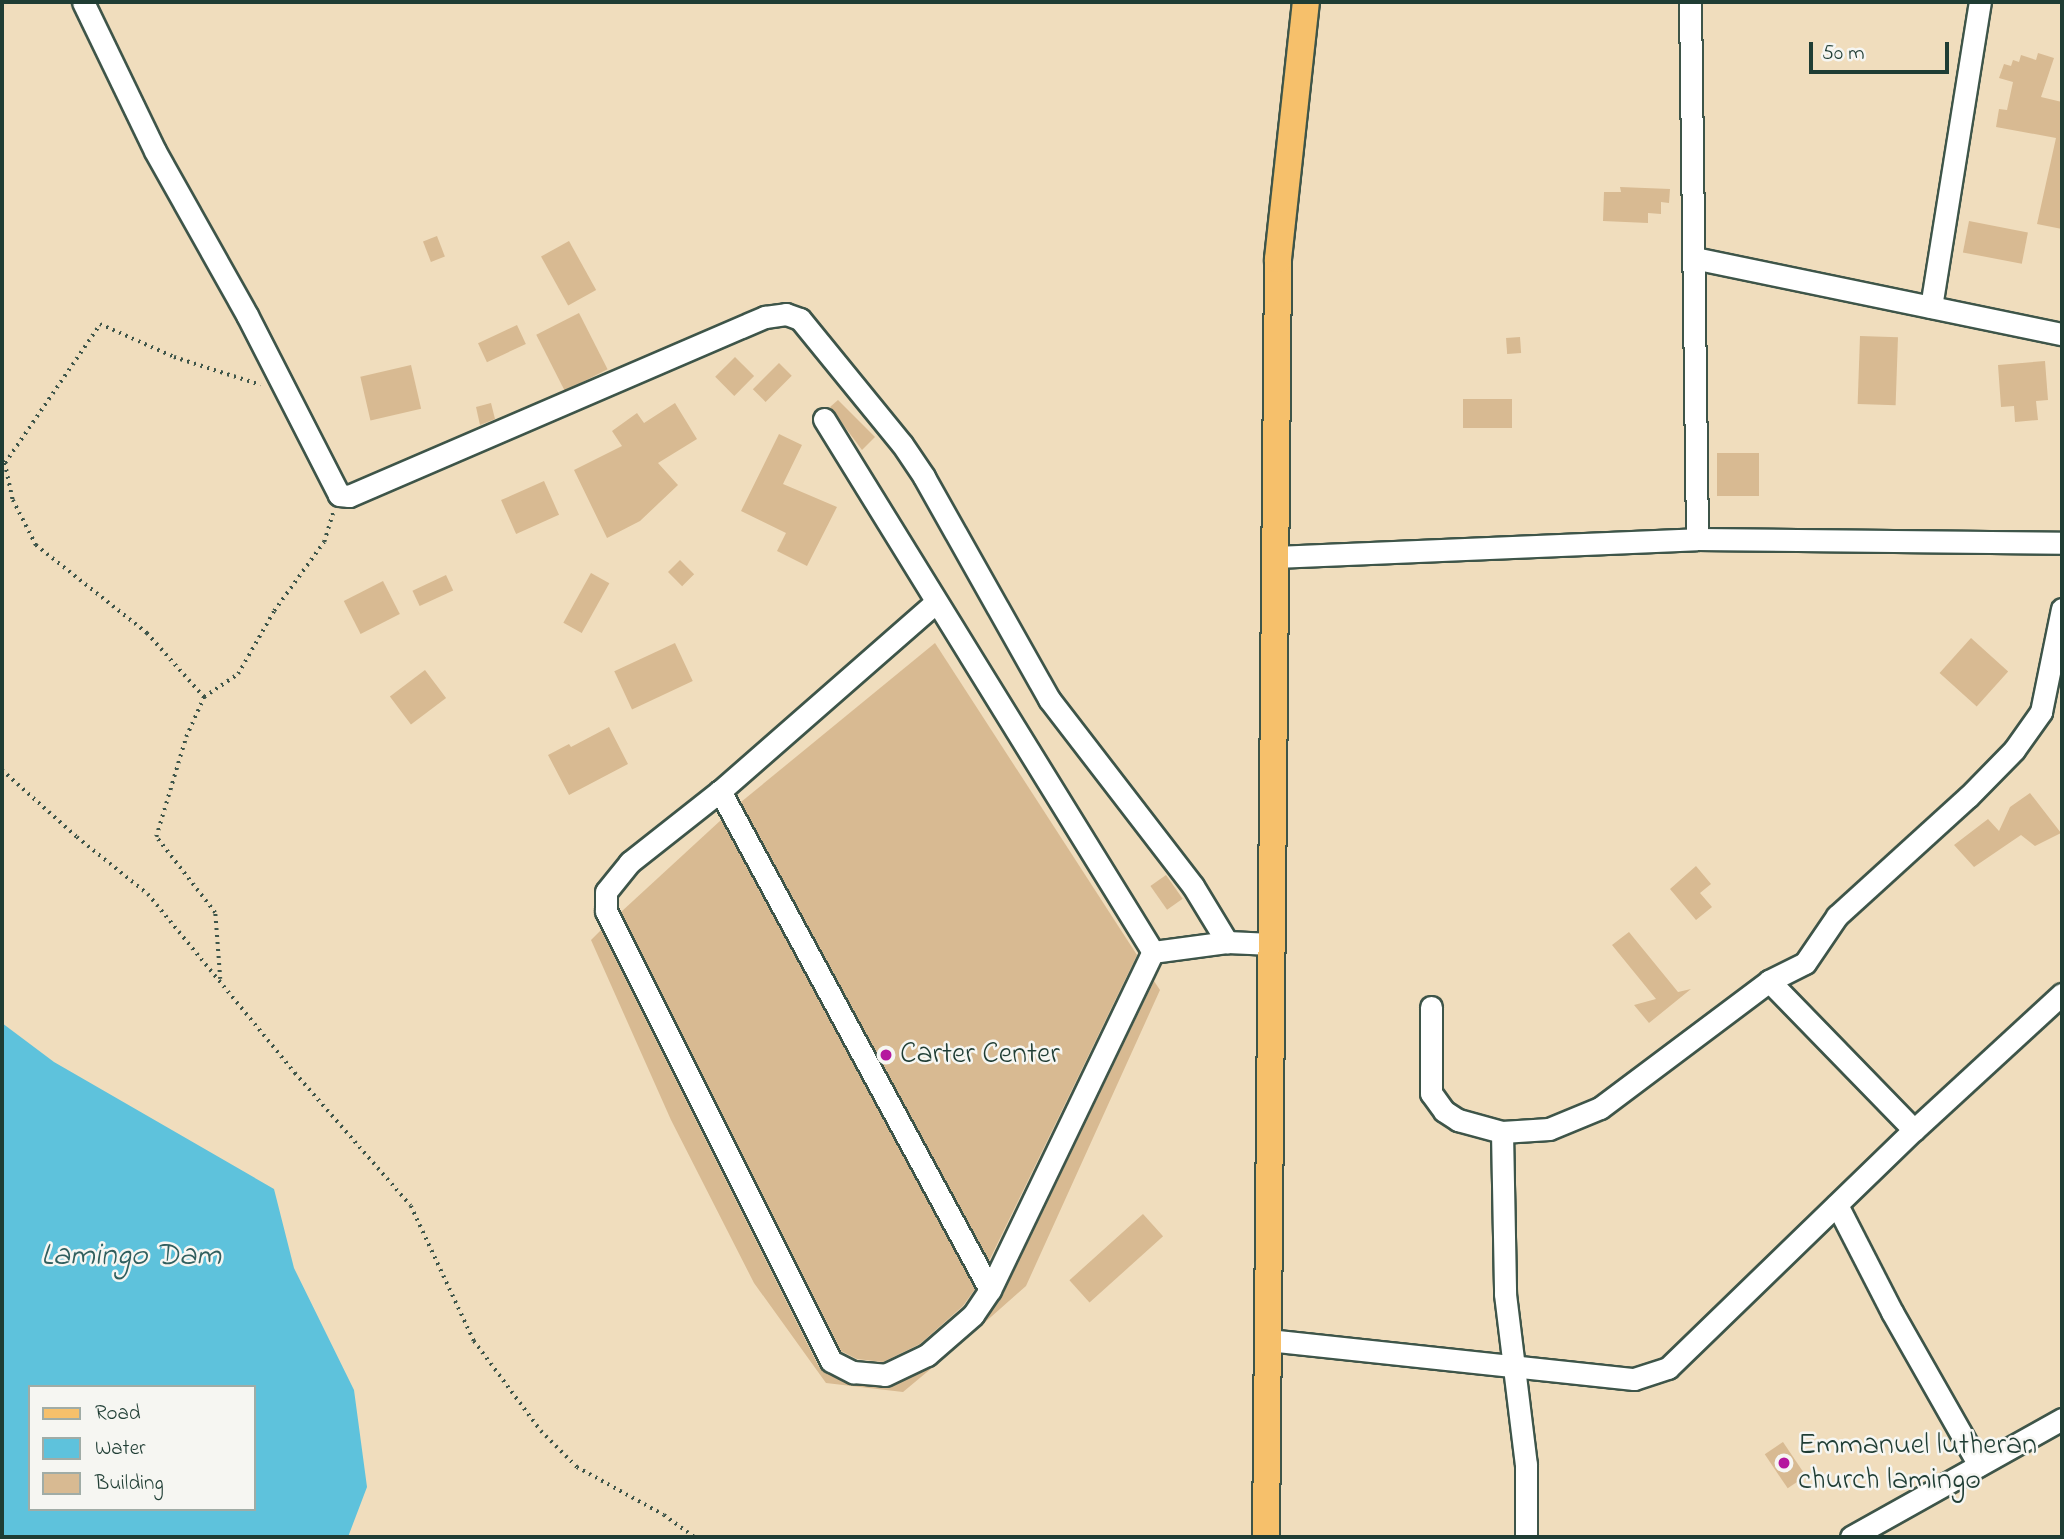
<!DOCTYPE html>
<html>
<head>
<meta charset="utf-8">
<style>
  body { margin:0 }
  #map { position:relative; width:2064px; height:1539px; overflow:hidden; background:#f0ddbd; font-family:"Indie Flower",sans-serif }
  div>[style] { position:absolute }
  .water>* { inset:0; background:#5ec2dc }
  .building>* { inset:0; background:#d8ba92; transform-origin:0 0 }
  .path>* { height:3.5px; margin-top:-1.75px; transform-origin:0; background:repeating-linear-gradient(90deg,#3e5549 0 2px,transparent 0 7px) }
  .roads { filter:drop-shadow(2px 0 #3e5549) drop-shadow(-2px 0 #3e5549) drop-shadow(0 2px #3e5549) drop-shadow(0 -2px #3e5549) }
  .minor>* { height:21px; margin:-10.5px; padding:0 10.5px; transform-origin:10.5px; border-radius:10.5px; background:#fff }
  .major>* { height:26px; margin:-13px; padding:0 13px; transform-origin:13px; border-radius:13px; background:#f6c06b }
  .dots>* { width:19px; height:19px; translate:-50% -50%; box-sizing:border-box; border:4px solid #f6f6f2; border-radius:50% }
  span { translate:-50% -50%; white-space:nowrap; text-align:center; line-height:1.15; -webkit-text-stroke:5px #f6f6f2; paint-order:stroke }
  .poi-label { font-size:30px; color:#1f3d34 }
  .left { translate:0 -50%; text-align:left }
  .water-label { font-size:32px; color:#2f5e5e; font-style:italic }
  .frame { position:absolute; inset:0; border:4px solid #1f3d34; pointer-events:none }
  .legend { position:absolute; left:28px; top:1385px; width:228px; height:126px; box-sizing:border-box; background:#f6f6f2; border:2px solid #a0aca6; margin:0; padding:9px 12px; list-style:none; font-size:21px; color:#1f3d34 }
  .legend li { display:flex; align-items:center; gap:14px; height:35px }
  .legend b { width:35px; border:2px solid #a0aca6 }
  .scale { position:absolute; left:1809px; top:42px; width:140px; height:32px; box-sizing:border-box; border:4px solid #1f3d34; border-top:0; padding-left:9px; font-size:21px; line-height:24px; white-space:nowrap; color:#1f3d34; -webkit-text-stroke:5px #f6f6f2; paint-order:stroke }
</style>
</head>
<body>
<div id="map">
  <div class="water">
    <i style="clip-path:polygon(evenodd,2px 1023px,54px 1062px,274px 1189px,294px 1268px,354px 1390px,367px 1487px,348px 1537px,2px 1537px,2px 1023px,30px 1387px,254px 1387px,254px 1509px,30px 1509px,30px 1387px)"></i>
  </div>
  <div class="building">
    <i style="clip-path:polygon(2038px 53px,2054px 58px,2041px 97px,2062px 102px,2062px 229px,2037px 224px,2056px 138px,1996px 127px,1999px 109px,2007px 110px,2013px 82px,1999px 78px,2004px 64px,2011px 66px,2013px 60px,2019px 62px,2021px 55px,2036px 60px)"></i>
    <i style="clip-path:polygon(1620px 187px,1670px 189px,1669px 203px,1661px 202px,1661px 214px,1648px 213px,1648px 223px,1603px 221px,1604px 192px,1621px 192px)"></i>
    <i style="left:1969px;top:221px;width:60px;height:32px;rotate:11deg"></i>
    <i style="left:437px;top:236px;width:22px;height:15px;rotate:69deg"></i>
    <i style="left:569px;top:241px;width:56px;height:32px;rotate:61deg"></i>
    <i style="left:579px;top:313px;width:63px;height:48px;rotate:63deg"></i>
    <i style="left:517px;top:325px;width:21px;height:43px;rotate:65deg"></i>
    <i style="left:1860px;top:336px;width:38px;height:68px;rotate:2deg"></i>
    <i style="left:1520px;top:337px;width:16px;height:14px;rotate:86deg"></i>
    <i style="left:735px;top:357px;width:27px;height:28px;rotate:45deg"></i>
    <i style="clip-path:polygon(2045px 361px,2048px 400px,2036px 401px,2038px 420px,2015px 422px,2014px 406px,2001px 407px,1998px 365px)"></i>
    <i style="left:779px;top:363px;width:18px;height:37px;rotate:45deg"></i>
    <i style="left:411px;top:365px;width:45px;height:52px;rotate:77deg"></i>
    <i style="left:1463px;top:399px;width:49px;height:29px"></i>
    <i style="clip-path:polygon(838px 400px,875px 437px,862px 450px,830px 407px)"></i>
    <i style="clip-path:polygon(491px 403px,495px 419px,480px 425px,476px 407px)"></i>
    <i style="clip-path:polygon(675px 403px,697px 439px,658px 463px,678px 485px,640px 521px,607px 538px,574px 470px,622px 446px,612px 431px,637px 413px,644px 423px)"></i>
    <i style="clip-path:polygon(779px 434px,802px 445px,783px 484px,837px 507px,807px 566px,777px 551px,786px 533px,741px 511px)"></i>
    <i style="left:1717px;top:453px;width:42px;height:43px"></i>
    <i style="left:544px;top:481px;width:37px;height:47px;rotate:66deg"></i>
    <i style="left:680px;top:560px;width:20px;height:17px;rotate:45deg"></i>
    <i style="left:591px;top:573px;width:21px;height:57px;rotate:29deg"></i>
    <i style="left:446px;top:575px;width:17px;height:37px;rotate:65deg"></i>
    <i style="left:383px;top:581px;width:37px;height:44px;rotate:63deg"></i>
    <i style="left:1971px;top:638px;width:50px;height:47px;rotate:42deg"></i>
    <i style="left:675px;top:643px;width:42px;height:67px;rotate:65deg"></i>
    <i style="clip-path:polygon(935px 643px,1137px 955px,989px 1261px,741px 802px)"></i>
    <i style="left:425px;top:670px;width:35px;height:44px;rotate:53deg"></i>
    <i style="clip-path:polygon(609px 727px,628px 764px,569px 795px,548px 755px,569px 744px,571px 747px)"></i>
    <i style="clip-path:polygon(2030px 793px,2061px 833px,2035px 846px,2021px 835px,1974px 867px,1954px 845px,1988px 819px,1999px 831px,2010px 807px)"></i>
    <i style="clip-path:polygon(721px 820px,975px 1289px,963px 1306px,920px 1344px,883px 1362px,857px 1359px,841px 1351px,621px 912px)"></i>
    <i style="clip-path:polygon(1696px 866px,1711px 884px,1700px 893px,1712px 907px,1696px 920px,1670px 889px)"></i>
    <i style="left:1166px;top:875px;width:29px;height:19px;rotate:55deg"></i>
    <i style="clip-path:polygon(601px 930px,819px 1367px,848px 1384px,884px 1388px,933px 1367px,903px 1392px,826px 1383px,754px 1283px,671px 1120px,591px 940px)"></i>
    <i style="clip-path:polygon(1629px 932px,1678px 992px,1691px 989px,1649px 1023px,1634px 1005px,1656px 999px,1612px 945px)"></i>
    <i style="clip-path:polygon(1154px 981px,1160px 990px,1026px 1286px,983px 1324px,1002px 1296px)"></i>
    <i style="left:1143px;top:1214px;width:30px;height:99px;rotate:48deg"></i>
    <i style="left:1783px;top:1442px;width:41px;height:22px;rotate:56deg"></i>
  </div>
  <div class="path">
    <i style="left:2px;top:462px;width:3px;rotate:18deg"></i>
    <i style="left:5px;top:463px;width:38px;rotate:78deg"></i>
    <i style="left:13px;top:500px;width:51px;rotate:62.9deg"></i>
    <i style="left:36px;top:545px;width:142px;rotate:38.4deg"></i>
    <i style="left:147px;top:633px;width:86px;rotate:48.3deg"></i>
    <i style="left:5px;top:463px;width:168px;rotate:-55.6deg"></i>
    <i style="left:100px;top:324px;width:81px;rotate:24deg"></i>
    <i style="left:174px;top:357px;width:91px;rotate:17.8deg"></i>
    <i style="left:2px;top:770px;width:101px;rotate:41.8deg"></i>
    <i style="left:77px;top:837px;width:91px;rotate:38.8deg"></i>
    <i style="left:148px;top:894px;width:232px;rotate:50.6deg"></i>
    <i style="left:295px;top:1073px;width:176px;rotate:48.9deg"></i>
    <i style="left:411px;top:1206px;width:149px;rotate:65deg"></i>
    <i style="left:474px;top:1341px;width:112px;rotate:53.3deg"></i>
    <i style="left:541px;top:1431px;width:51px;rotate:45deg"></i>
    <i style="left:577px;top:1467px;width:99px;rotate:28.9deg"></i>
    <i style="left:664px;top:1515px;width:37px;rotate:36deg"></i>
    <i style="left:220px;top:979px;width:66px;rotate:-94.3deg"></i>
    <i style="left:215px;top:913px;width:96px;rotate:-127.8deg"></i>
    <i style="left:156px;top:837px;width:104px;rotate:-73.3deg"></i>
    <i style="left:186px;top:737px;width:44px;rotate:-65.8deg"></i>
    <i style="left:204px;top:697px;width:41px;rotate:-34.1deg"></i>
    <i style="left:238px;top:674px;width:73px;rotate:-60.3deg"></i>
    <i style="left:274px;top:611px;width:85px;rotate:-54.1deg"></i>
    <i style="left:324px;top:542px;width:31px;rotate:-73deg"></i>
  </div>
  <div class="roads">
    <div class="minor">
      <i style="left:83px;top:2px;width:165px;rotate:64.2deg"></i>
      <i style="left:155px;top:151px;width:188px;rotate:60.7deg"></i>
      <i style="left:247px;top:315px;width:202px;rotate:62.9deg"></i>
      <i style="left:339px;top:495px;width:10px;rotate:6deg"></i>
      <i style="left:349px;top:496px;width:453px;rotate:-23.3deg"></i>
      <i style="left:765px;top:317px;width:21px;rotate:-8deg"></i>
      <i style="left:786px;top:314px;width:15px;rotate:20deg"></i>
      <i style="left:800px;top:319px;width:161px;rotate:50.8deg"></i>
      <i style="left:902px;top:444px;width:40px;rotate:56deg"></i>
      <i style="left:924px;top:477px;width:255px;rotate:60.6deg"></i>
      <i style="left:1049px;top:699px;width:236px;rotate:52.4deg"></i>
      <i style="left:1193px;top:886px;width:66px;rotate:58.7deg"></i>
      <i style="left:1227px;top:942px;width:45px;rotate:2.5deg"></i>
      <i style="left:1690px;top:2px;width:537px;rotate:89.25deg"></i>
      <i style="left:1694px;top:258px;width:376px;rotate:11.7deg"></i>
      <i style="left:1931px;top:307px;width:309px;rotate:-80.9deg"></i>
      <i style="left:824px;top:419px;width:626px;rotate:58.31deg"></i>
      <i style="left:1275px;top:557px;width:422px;rotate:-2.4deg"></i>
      <i style="left:1697px;top:539px;width:365px;rotate:0.6deg"></i>
      <i style="left:935px;top:603px;width:286px;rotate:138.8deg"></i>
      <i style="left:720px;top:791px;width:115px;rotate:141.7deg"></i>
      <i style="left:630px;top:862px;width:38px;rotate:129deg"></i>
      <i style="left:606px;top:892px;width:19px;rotate:90deg"></i>
      <i style="left:606px;top:911px;width:503px;rotate:63.43deg"></i>
      <i style="left:831px;top:1361px;width:25px;rotate:27deg"></i>
      <i style="left:853px;top:1372px;width:32px;rotate:5deg"></i>
      <i style="left:885px;top:1375px;width:47px;rotate:-25.5deg"></i>
      <i style="left:927px;top:1355px;width:61px;rotate:-41deg"></i>
      <i style="left:973px;top:1315px;width:30px;rotate:-56deg"></i>
      <i style="left:990px;top:1290px;width:375px;rotate:-64.3deg"></i>
      <i style="left:1153px;top:952px;width:75px;rotate:-7.7deg"></i>
      <i style="left:720px;top:791px;width:567px;rotate:61.58deg"></i>
      <i style="left:1431px;top:1007px;width:86px;rotate:90deg"></i>
      <i style="left:1431px;top:1093px;width:22px;rotate:54deg"></i>
      <i style="left:1444px;top:1111px;width:17px;rotate:33deg"></i>
      <i style="left:1458px;top:1120px;width:46px;rotate:15.3deg"></i>
      <i style="left:1502px;top:1132px;width:47px;rotate:-3.7deg"></i>
      <i style="left:1549px;top:1129px;width:55px;rotate:-22.4deg"></i>
      <i style="left:1600px;top:1108px;width:211px;rotate:-36.9deg"></i>
      <i style="left:1769px;top:981px;width:40px;rotate:-26.6deg"></i>
      <i style="left:1805px;top:963px;width:57px;rotate:-55.8deg"></i>
      <i style="left:1837px;top:916px;width:177px;rotate:-42.3deg"></i>
      <i style="left:1968px;top:797px;width:66px;rotate:-45.6deg"></i>
      <i style="left:2014px;top:750px;width:47px;rotate:-54.6deg"></i>
      <i style="left:2041px;top:712px;width:105px;rotate:-78.5deg"></i>
      <i style="left:1914px;top:1130px;width:201px;rotate:-42.6deg"></i>
      <i style="left:1502px;top:1132px;width:162px;rotate:88.9deg"></i>
      <i style="left:1505px;top:1294px;width:171px;rotate:83deg"></i>
      <i style="left:1526px;top:1464px;width:73px;rotate:90deg"></i>
      <i style="left:1837px;top:1205px;width:120px;rotate:62.8deg"></i>
      <i style="left:1892px;top:1312px;width:176px;rotate:60.4deg"></i>
      <i style="left:1268px;top:1340px;width:368px;rotate:6.1deg"></i>
      <i style="left:1634px;top:1379px;width:36px;rotate:-18deg"></i>
      <i style="left:1668px;top:1368px;width:342px;rotate:-44.1deg"></i>
      <i style="left:1914px;top:1130px;width:208px;rotate:-134.2deg"></i>
      <i style="left:1851px;top:1537px;width:242px;rotate:-29.2deg"></i>
    </div>
    <div class="major">
      <i style="left:1266px;top:1537px;width:1278px;rotate:-89.46deg"></i>
      <i style="left:1278px;top:259px;width:259px;rotate:-83.8deg"></i>
    </div>
  </div>
  <div class="dots">
    <i style="left:886px;top:1055px;background:#b5179e"></i>
    <i style="left:1784px;top:1463px;background:#b5179e"></i>
  </div>
  <div class="poi-label">
    <span class="left" style="left:900px;top:1055px">Carter Center</span>
    <span class="left" style="left:1798px;top:1463px">Emmanuel lutheran<br>church lamingo</span>
  </div>
  <div class="water-label">
    <span style="left:131px;top:1257px">Lamingo Dam</span>
  </div>
  <div class="frame"></div>
  <ul class="legend">
  <li><b style="height:9px;background:#f6c06b"></b>Road</li>
  <li><b style="height:19px;background:#5ec2dc"></b>Water</li>
  <li><b style="height:19px;background:#d8ba92"></b>Building</li>
  </ul>
  <div class="scale">50 m</div>
</div>
</body>
</html>
